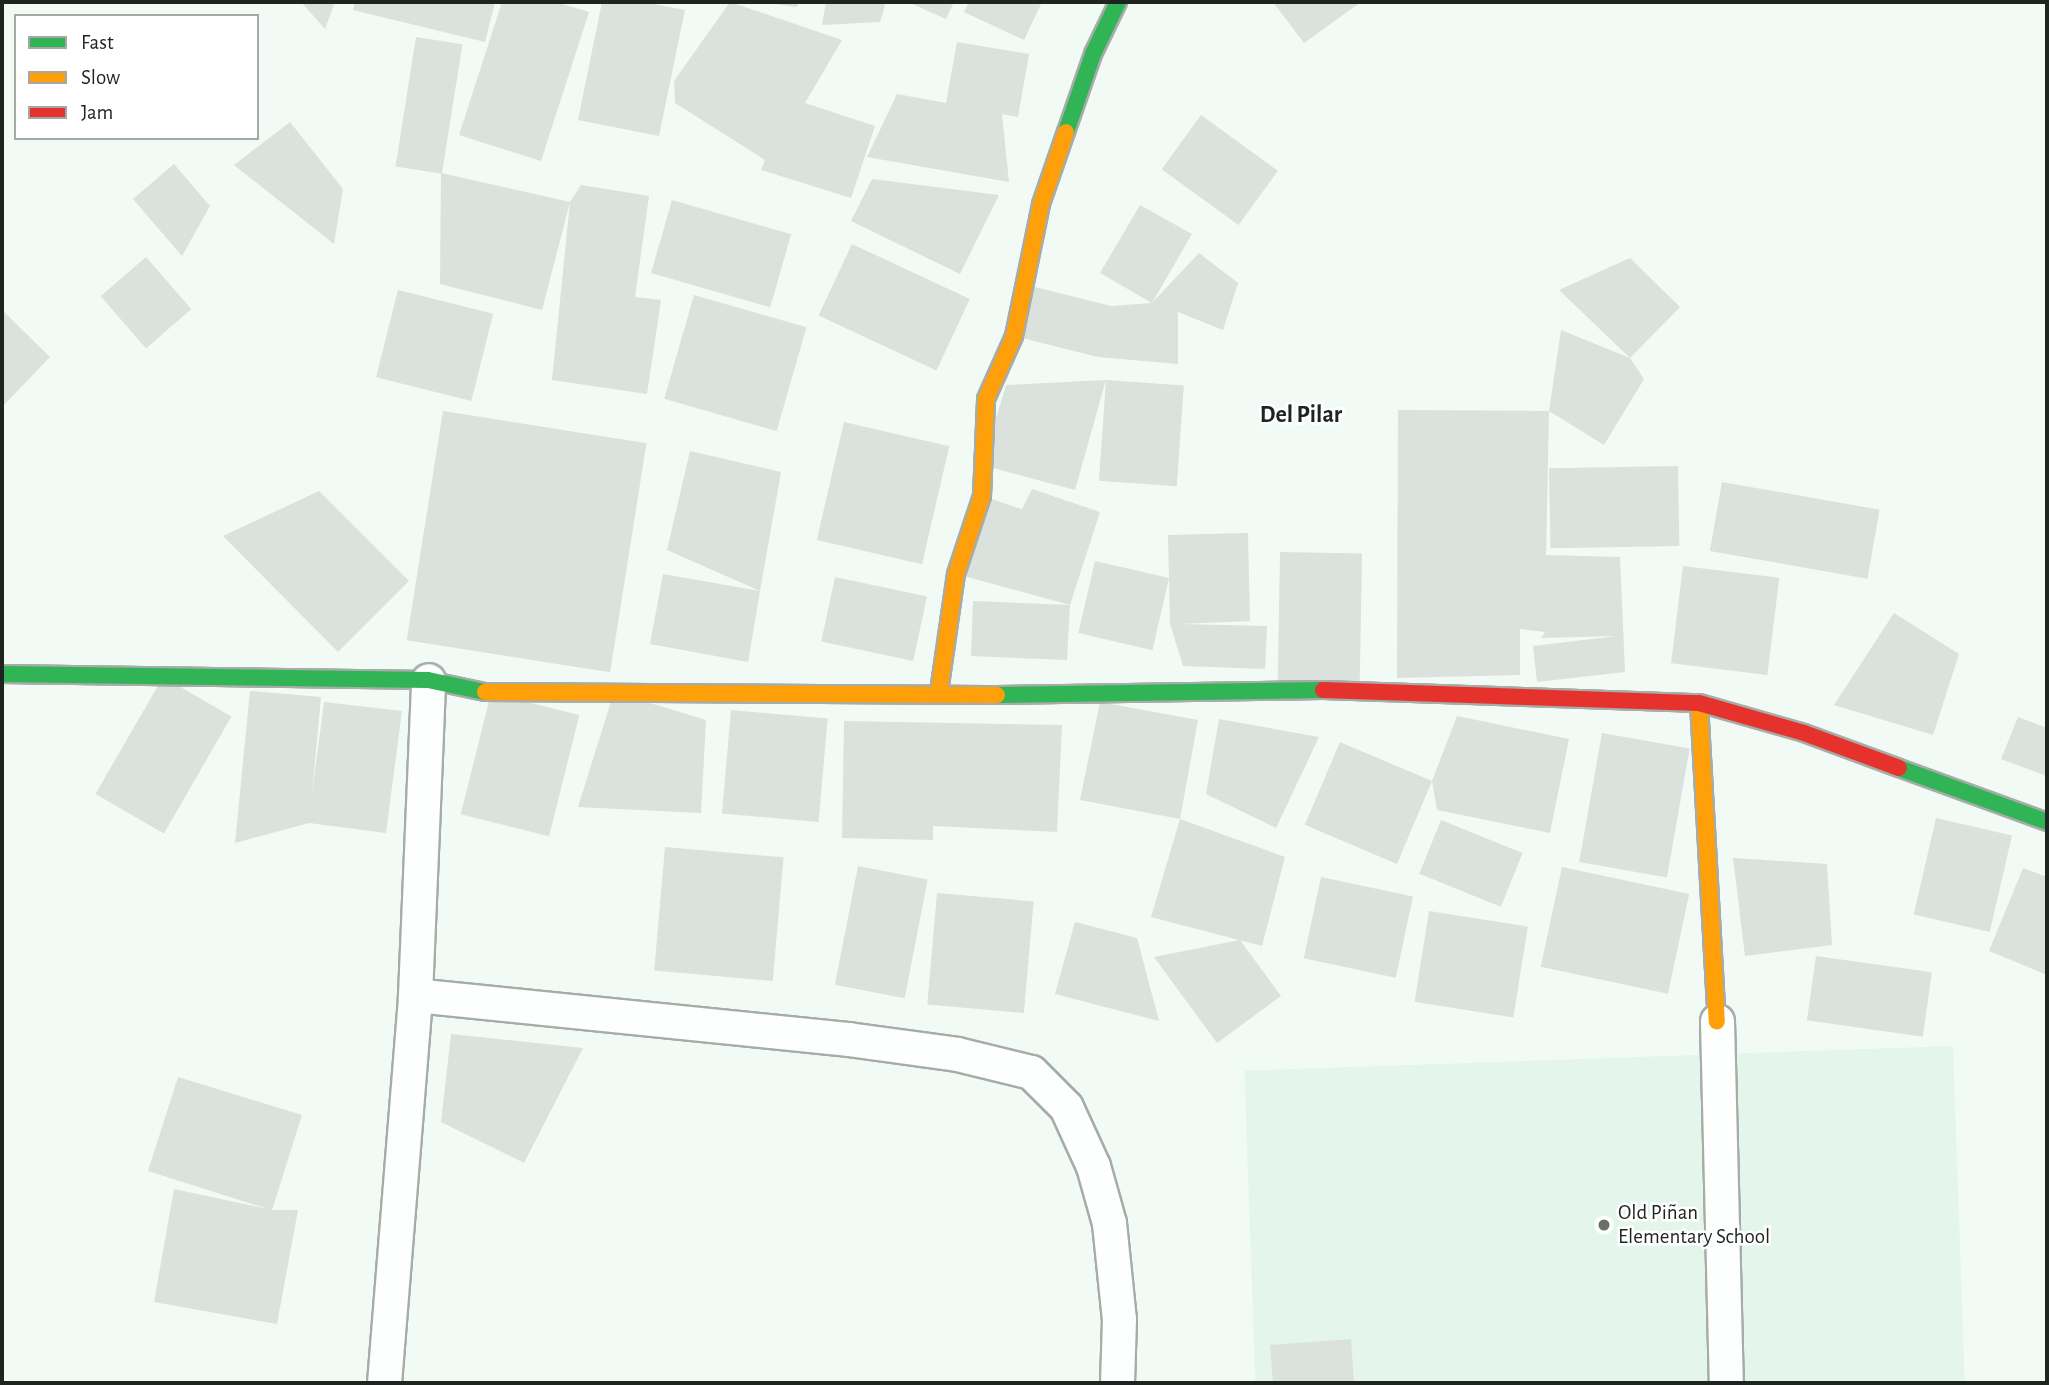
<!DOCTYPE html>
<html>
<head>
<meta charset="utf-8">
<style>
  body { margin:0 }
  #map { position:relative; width:2049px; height:1385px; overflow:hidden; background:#f2faf6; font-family:"Alegreya Sans",sans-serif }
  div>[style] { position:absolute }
  .built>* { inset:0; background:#e4f5eb; transform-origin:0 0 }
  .building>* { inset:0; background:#dbe1dc; transform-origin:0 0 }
  .roads { filter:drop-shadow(2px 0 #a6aca8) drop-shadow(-2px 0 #a6aca8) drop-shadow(0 2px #a6aca8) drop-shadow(0 -2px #a6aca8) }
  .lane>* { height:33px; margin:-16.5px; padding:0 16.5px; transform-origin:16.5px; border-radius:16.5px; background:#fdfefe }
  .fast>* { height:16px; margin:-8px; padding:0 8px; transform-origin:8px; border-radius:8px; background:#30b455 }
  .slow>* { height:16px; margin:-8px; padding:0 8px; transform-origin:8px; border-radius:8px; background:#ff9f0a }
  .jam>* { height:16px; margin:-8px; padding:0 8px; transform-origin:8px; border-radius:8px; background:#e5322d }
  .dots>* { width:19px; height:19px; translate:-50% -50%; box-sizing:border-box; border:4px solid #fff; border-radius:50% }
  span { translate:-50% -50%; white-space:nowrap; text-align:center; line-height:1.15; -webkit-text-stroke:5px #fff; paint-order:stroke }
  .poi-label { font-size:21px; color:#1e2521 }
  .left { translate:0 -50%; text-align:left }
  .quarter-label { font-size:24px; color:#1e2521; font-weight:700 }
  .frame { position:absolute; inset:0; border:4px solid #1e2521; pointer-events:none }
  .legend { position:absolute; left:14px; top:14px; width:245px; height:126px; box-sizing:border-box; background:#fff; border:2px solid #a5a8a6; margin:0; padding:9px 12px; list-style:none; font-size:21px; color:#1e2521 }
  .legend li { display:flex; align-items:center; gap:14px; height:35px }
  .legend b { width:35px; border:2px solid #a5a8a6 }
</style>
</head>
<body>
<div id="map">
  <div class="built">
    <i style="left:1953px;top:1046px;width:337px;height:709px;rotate:88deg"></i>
  </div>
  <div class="building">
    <i style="clip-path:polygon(301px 2px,335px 2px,325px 29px)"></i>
    <i style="clip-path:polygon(355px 2px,495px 2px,485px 42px,353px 10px)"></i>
    <i style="clip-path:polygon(502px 2px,556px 2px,589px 12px,541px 161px,459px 135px)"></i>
    <i style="clip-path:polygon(602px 2px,643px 2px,685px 10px,659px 136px,578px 120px)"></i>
    <i style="clip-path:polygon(730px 2px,842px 40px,805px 103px,875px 126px,851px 198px,761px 170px,765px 160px,675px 103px,674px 81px)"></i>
    <i style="clip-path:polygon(762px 2px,799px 2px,797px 7px)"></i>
    <i style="clip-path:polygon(826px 2px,886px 2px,880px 22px,822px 25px)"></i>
    <i style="clip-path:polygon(908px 2px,954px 2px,946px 19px)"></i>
    <i style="clip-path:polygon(969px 2px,1042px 2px,1024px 40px,964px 12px)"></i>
    <i style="clip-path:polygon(1273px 2px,1361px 2px,1304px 43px)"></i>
    <i style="left:416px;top:37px;width:47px;height:131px;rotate:9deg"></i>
    <i style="clip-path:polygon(957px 42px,1029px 54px,1018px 117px,1002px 114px,1009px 182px,867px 157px,897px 94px,946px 103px)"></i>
    <i style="left:1201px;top:115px;width:95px;height:67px;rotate:36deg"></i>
    <i style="clip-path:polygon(290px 122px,343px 189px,334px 244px,234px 165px)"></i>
    <i style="clip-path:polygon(174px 164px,210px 206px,182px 256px,133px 199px)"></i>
    <i style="clip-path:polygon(441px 173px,570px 202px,581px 185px,649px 196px,635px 297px,661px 300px,647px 394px,552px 380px,570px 202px,542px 310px,440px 284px)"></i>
    <i style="clip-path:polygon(872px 179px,999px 195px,960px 274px,851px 221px)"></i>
    <i style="left:672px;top:200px;width:124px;height:76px;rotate:16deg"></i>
    <i style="clip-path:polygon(1140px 205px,1192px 234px,1152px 303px,1199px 253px,1238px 283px,1223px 330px,1178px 312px,1178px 364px,1098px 357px,1014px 336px,1027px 285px,1111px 306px,1152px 303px,1100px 273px)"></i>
    <i style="left:852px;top:244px;width:130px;height:79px;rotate:25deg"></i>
    <i style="left:146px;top:257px;width:69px;height:60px;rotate:49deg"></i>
    <i style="clip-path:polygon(1630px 258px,1680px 307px,1630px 358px,1644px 379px,1604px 445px,1549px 411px,1561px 330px,1630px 358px,1559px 290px)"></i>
    <i style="left:398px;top:290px;width:98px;height:90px;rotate:14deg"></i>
    <i style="left:694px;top:295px;width:117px;height:108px;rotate:16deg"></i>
    <i style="clip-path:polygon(2px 310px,50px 357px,2px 407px)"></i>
    <i style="left:1106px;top:380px;width:78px;height:101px;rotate:4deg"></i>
    <i style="clip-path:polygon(1106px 380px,1075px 490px,982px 465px,1006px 385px)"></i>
    <i style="clip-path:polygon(1398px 410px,1549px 411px,1546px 555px,1620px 557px,1625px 672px,1537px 682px,1533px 646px,1617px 636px,1541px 638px,1545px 632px,1520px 629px,1520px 675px,1397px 678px)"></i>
    <i style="left:443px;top:411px;width:206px;height:232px;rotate:9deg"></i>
    <i style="left:844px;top:422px;width:108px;height:121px;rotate:13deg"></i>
    <i style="clip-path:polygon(690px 451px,781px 472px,760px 591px,748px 662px,650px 644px,663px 574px,760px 591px,667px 550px)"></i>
    <i style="left:1678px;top:466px;width:80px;height:129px;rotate:89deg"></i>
    <i style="left:1722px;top:482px;width:160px;height:70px;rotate:10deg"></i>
    <i style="clip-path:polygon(1032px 489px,1100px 512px,1070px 605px,1067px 660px,971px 656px,973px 601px,1070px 605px,956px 574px,982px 496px,1022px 509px)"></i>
    <i style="clip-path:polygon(319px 491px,409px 581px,338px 652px,223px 536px)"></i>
    <i style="clip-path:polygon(1248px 533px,1250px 621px,1181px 624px,1267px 626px,1265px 669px,1183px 666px,1170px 624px,1168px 535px)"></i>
    <i style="left:1280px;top:552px;width:82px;height:137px;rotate:1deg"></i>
    <i style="left:1095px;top:561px;width:76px;height:74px;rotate:13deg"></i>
    <i style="left:1683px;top:566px;width:97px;height:98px;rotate:7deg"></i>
    <i style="left:835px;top:577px;width:94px;height:66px;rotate:12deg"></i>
    <i style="clip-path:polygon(1894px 613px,1959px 654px,1933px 735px,1834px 705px)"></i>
    <i style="left:163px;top:677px;width:79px;height:135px;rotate:30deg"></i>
    <i style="clip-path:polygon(250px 691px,321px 697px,312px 794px,324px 702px,402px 711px,386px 833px,309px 823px,235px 843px)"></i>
    <i style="clip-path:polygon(614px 692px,706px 720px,701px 813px,578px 807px)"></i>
    <i style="left:491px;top:693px;width:91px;height:125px;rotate:14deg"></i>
    <i style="clip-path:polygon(1100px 702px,1198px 720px,1180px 819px,1285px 857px,1262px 946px,1151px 917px,1180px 819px,1080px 800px)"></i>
    <i style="left:731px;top:710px;width:97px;height:104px;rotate:5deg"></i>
    <i style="clip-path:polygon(1457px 716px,1569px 739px,1550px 833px,1437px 810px,1432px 781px)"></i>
    <i style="clip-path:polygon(2018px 717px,2047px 728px,2047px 776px,2001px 759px)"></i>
    <i style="clip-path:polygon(1219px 719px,1319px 737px,1276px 828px,1206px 794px)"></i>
    <i style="clip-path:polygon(844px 721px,1062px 725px,1057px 832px,933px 826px,933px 840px,842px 838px)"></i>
    <i style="left:1602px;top:733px;width:89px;height:131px;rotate:10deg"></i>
    <i style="left:1340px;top:742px;width:100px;height:90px;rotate:23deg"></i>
    <i style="left:1936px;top:818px;width:78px;height:99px;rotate:13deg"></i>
    <i style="left:1441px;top:820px;width:88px;height:58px;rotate:22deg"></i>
    <i style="left:665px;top:847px;width:119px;height:124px;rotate:5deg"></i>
    <i style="clip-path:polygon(1733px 858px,1827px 864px,1832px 945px,1745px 956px)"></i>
    <i style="left:858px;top:866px;width:71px;height:121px;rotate:11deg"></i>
    <i style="left:1562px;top:867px;width:130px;height:102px;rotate:12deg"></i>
    <i style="clip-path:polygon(2023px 868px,2047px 877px,2047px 975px,1989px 951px)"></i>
    <i style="left:1321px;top:877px;width:94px;height:83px;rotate:12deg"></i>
    <i style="left:937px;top:893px;width:97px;height:112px;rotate:5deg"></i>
    <i style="left:1429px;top:911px;width:100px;height:92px;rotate:9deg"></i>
    <i style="clip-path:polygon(1075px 922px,1137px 938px,1159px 1021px,1055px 994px)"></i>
    <i style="clip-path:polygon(1240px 940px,1281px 996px,1217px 1043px,1154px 957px)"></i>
    <i style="left:1816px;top:956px;width:117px;height:65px;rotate:8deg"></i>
    <i style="clip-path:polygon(451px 1034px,583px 1048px,524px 1163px,441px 1122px)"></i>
    <i style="clip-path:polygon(178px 1077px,302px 1115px,272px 1210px,298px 1210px,277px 1324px,154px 1302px,174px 1189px,268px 1209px,148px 1171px)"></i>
    <i style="clip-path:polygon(1351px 1339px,1354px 1383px,1273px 1383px,1270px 1345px)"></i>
  </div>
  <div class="roads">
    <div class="lane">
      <i style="left:415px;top:995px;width:435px;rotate:5.8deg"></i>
      <i style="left:848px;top:1039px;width:110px;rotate:7.8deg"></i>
      <i style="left:957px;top:1054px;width:76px;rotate:13.7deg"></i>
      <i style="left:1031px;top:1072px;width:49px;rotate:45deg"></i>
      <i style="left:1066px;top:1107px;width:65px;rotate:65.4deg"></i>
      <i style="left:1093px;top:1166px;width:59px;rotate:74.3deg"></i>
      <i style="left:1109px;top:1223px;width:97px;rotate:84.1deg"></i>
      <i style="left:1119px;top:1319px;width:64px;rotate:91.8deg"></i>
      <i style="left:1717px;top:1021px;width:362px;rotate:88.6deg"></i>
      <i style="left:384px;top:1383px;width:389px;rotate:-85.4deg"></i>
      <i style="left:415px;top:995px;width:315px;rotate:-87.6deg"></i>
    </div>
    <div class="fast">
      <i style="left:1066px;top:132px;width:83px;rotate:-70.9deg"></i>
      <i style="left:1093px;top:54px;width:58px;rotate:-64.3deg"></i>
      <i style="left:2px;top:674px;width:426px;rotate:0.8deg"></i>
      <i style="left:428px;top:680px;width:58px;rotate:11.9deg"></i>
      <i style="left:997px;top:695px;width:326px;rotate:-0.9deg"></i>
      <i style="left:1899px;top:768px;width:158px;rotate:20deg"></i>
    </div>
    <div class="slow">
      <i style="left:485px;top:692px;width:512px;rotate:0.34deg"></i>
      <i style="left:939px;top:692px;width:119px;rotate:-81.8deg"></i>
      <i style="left:956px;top:574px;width:82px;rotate:-71.6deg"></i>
      <i style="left:982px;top:496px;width:97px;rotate:-87.6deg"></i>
      <i style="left:986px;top:399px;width:69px;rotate:-66deg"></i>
      <i style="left:1014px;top:336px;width:135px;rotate:-78.4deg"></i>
      <i style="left:1041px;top:204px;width:76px;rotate:-70.9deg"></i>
      <i style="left:1699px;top:703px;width:319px;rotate:86.8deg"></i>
    </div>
    <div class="jam">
      <i style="left:1323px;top:690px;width:376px;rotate:2deg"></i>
      <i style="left:1699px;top:703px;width:109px;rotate:15.9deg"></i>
      <i style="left:1804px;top:733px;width:101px;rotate:20.2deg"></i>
    </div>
  </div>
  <div class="dots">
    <i style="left:1604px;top:1225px;background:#68706c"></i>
  </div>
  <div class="poi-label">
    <span class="left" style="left:1618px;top:1225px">Old Piñan<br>Elementary School</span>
  </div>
  <div class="quarter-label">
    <span style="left:1301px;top:416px">Del Pilar</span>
  </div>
  <div class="frame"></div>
  <ul class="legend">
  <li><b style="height:9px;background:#30b455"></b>Fast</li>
  <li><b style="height:9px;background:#ff9f0a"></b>Slow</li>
  <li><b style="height:9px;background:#e5322d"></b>Jam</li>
  </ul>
</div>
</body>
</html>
